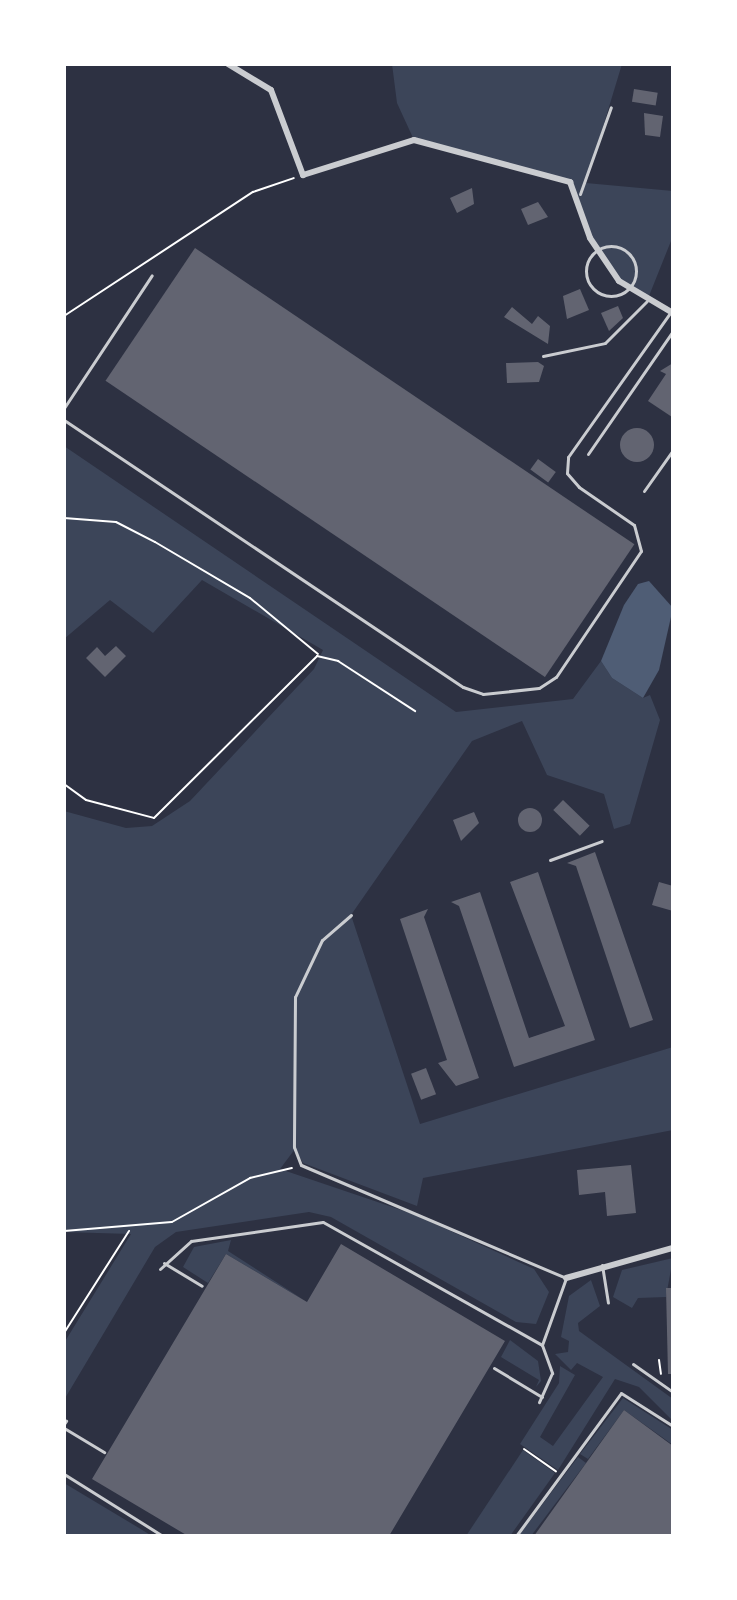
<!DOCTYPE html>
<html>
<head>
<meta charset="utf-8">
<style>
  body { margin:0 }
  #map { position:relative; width:737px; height:1600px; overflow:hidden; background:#2d3142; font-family:Quicksand,sans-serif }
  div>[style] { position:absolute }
  .green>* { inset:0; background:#3c4559; transform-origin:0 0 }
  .water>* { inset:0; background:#4f5d75 }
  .building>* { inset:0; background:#626471; transform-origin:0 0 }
  .round { border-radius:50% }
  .path>* { height:2px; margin:-1px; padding:0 1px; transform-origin:1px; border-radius:1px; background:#fff }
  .service>* { height:3px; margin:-1.5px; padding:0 1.5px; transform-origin:1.5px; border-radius:1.5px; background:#caccd0 }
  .service>.ring { margin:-1.5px; padding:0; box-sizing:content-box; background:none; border:3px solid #caccd0; border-radius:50% }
  .minor>* { height:6px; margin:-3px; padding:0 3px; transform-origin:3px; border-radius:3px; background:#caccd0 }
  span { translate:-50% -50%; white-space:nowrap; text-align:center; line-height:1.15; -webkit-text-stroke:8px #fff; paint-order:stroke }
  .frame { position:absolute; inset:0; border:66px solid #fff; pointer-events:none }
</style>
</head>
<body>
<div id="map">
  <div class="green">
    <i style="clip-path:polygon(392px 64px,622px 64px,586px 183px,673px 191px,673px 236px,647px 301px,619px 281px,590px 238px,570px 182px,414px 140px,397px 103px)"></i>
    <i style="clip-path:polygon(64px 446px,456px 712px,573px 699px,601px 661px,612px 678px,643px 698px,650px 695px,660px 720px,630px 824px,614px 829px,604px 794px,547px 775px,522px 721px,472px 741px,351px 915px,420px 1124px,673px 1047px,673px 1130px,423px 1178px,417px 1206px,303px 1163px,295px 1149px,280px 1169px,413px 1214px,534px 1269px,549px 1292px,536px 1324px,516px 1322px,331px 1217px,309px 1212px,176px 1232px,155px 1247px,64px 1400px,64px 1343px,131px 1234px,64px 1232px,64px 811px,126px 828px,152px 826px,190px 801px,314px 669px,323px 650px,202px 580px,153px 633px,110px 600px,64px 639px)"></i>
    <i style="clip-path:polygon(231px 1240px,228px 1251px,304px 1300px,226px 1254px,208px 1283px,183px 1267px,194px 1247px)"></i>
    <i style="clip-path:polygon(673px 1258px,666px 1297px,638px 1298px,632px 1308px,613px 1297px,622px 1270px)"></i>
    <i style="clip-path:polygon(591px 1280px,600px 1306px,578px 1323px,579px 1331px,673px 1399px,673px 1421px,639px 1387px,615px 1379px,558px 1470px,520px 1444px,559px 1383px,560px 1366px,575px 1375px,540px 1437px,553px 1446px,603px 1377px,577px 1363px,571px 1370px,555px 1354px,568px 1352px,569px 1341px,561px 1337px,569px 1296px)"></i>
    <i style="clip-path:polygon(510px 1340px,538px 1361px,541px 1381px,536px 1387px,539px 1380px,501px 1357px)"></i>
    <i style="clip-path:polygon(623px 1398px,673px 1430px,673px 1445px,624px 1410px,588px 1459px,580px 1454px)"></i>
    <i style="clip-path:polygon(523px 1450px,555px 1473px,510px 1536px,466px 1536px)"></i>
    <i style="left:578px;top:1457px;width:10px;height:97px;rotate:37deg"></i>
    <i style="clip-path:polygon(64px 1483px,139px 1528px,152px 1536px,64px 1536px)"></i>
  </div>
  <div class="water">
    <i style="clip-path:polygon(649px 581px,673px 608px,659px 670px,643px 698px,612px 678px,601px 661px,624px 605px,638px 584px)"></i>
  </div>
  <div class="building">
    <i style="left:634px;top:89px;width:24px;height:13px;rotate:9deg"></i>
    <i style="clip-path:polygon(644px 113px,663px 116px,660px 137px,645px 135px)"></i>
    <i style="clip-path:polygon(472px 188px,474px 204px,457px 213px,450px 198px)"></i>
    <i style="clip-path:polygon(538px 202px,548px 217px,528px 225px,521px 209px)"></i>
    <i style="left:195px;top:248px;width:530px;height:160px;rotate:34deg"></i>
    <i style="clip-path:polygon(580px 289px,589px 310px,567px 319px,563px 296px)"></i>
    <i style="clip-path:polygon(618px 306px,623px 318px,609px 331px,601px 313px)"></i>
    <i style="clip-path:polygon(512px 307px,532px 324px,538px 316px,550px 326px,548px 344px,504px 317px)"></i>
    <i style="clip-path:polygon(538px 362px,544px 366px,539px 382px,507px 383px,506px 363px)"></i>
    <i style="clip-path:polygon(673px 363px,673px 415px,672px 417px,648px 401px,666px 374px,660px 371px)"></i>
    <i class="round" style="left:620px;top:428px;width:34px;height:34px"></i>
    <i style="left:538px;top:459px;width:22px;height:13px;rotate:36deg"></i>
    <i style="clip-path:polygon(116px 646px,126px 656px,105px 677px,86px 658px,97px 647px,105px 656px)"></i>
    <i style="left:563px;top:800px;width:37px;height:14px;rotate:44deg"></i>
    <i class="round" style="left:518px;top:808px;width:24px;height:24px"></i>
    <i style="clip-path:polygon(474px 812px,479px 823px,461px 841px,453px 820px)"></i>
    <i style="clip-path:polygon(595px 852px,653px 1020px,630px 1028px,576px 866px,567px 863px)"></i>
    <i style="clip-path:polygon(538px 872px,595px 1040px,514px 1067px,459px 906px,451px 902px,480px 892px,529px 1038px,565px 1026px,510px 882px)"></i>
    <i style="clip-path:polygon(659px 882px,673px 886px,673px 911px,652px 905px)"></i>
    <i style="clip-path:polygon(428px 909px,424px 917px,479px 1078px,456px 1086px,438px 1063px,447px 1060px,400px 919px)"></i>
    <i style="left:426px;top:1068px;width:28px;height:16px;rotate:69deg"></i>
    <i style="clip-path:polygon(631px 1165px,636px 1213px,607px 1216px,605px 1192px,579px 1195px,577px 1170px)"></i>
    <i style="clip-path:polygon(341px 1244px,505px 1341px,389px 1536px,188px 1536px,92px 1479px,226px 1254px,307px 1302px)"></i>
    <i style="clip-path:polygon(666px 1288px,673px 1288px,673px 1374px,668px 1374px)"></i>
    <i style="clip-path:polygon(624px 1410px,673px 1446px,673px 1536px,534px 1536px)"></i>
  </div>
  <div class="path">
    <i style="left:64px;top:316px;width:226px;rotate:-33.3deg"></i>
    <i style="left:253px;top:192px;width:43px;rotate:-18.9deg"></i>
    <i style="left:64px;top:518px;width:52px;rotate:4.4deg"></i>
    <i style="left:116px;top:522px;width:44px;rotate:27.1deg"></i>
    <i style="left:155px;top:542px;width:110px;rotate:30.5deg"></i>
    <i style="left:250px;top:598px;width:88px;rotate:39.5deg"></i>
    <i style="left:64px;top:784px;width:27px;rotate:36deg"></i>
    <i style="left:86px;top:800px;width:70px;rotate:14.8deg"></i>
    <i style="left:154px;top:818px;width:230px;rotate:-44.8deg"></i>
    <i style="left:317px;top:656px;width:22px;rotate:13deg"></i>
    <i style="left:338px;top:661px;width:92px;rotate:33deg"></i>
    <i style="left:64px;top:1231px;width:108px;rotate:-4.8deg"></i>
    <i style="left:172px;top:1222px;width:90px;rotate:-29.4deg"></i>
    <i style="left:250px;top:1178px;width:43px;rotate:-13.4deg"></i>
    <i style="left:64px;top:1333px;width:121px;rotate:-57.5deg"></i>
    <i style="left:659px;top:1360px;width:14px;rotate:82deg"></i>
    <i style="left:524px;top:1449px;width:39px;rotate:35deg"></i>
  </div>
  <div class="service">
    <i style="left:580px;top:194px;width:92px;rotate:-70.4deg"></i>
    <i class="ring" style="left:586px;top:246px;width:47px;height:47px"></i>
    <i style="left:543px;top:356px;width:63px;rotate:-11.8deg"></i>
    <i style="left:605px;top:343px;width:59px;rotate:-45deg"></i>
    <i style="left:64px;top:408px;width:159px;rotate:-56.5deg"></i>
    <i style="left:64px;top:420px;width:480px;rotate:33.8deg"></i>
    <i style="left:463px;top:687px;width:21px;rotate:19deg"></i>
    <i style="left:483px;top:694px;width:56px;rotate:-6.1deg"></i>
    <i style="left:539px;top:688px;width:20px;rotate:-33deg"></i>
    <i style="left:556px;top:677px;width:152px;rotate:-56deg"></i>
    <i style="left:641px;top:551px;width:27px;rotate:-105deg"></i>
    <i style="left:634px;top:525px;width:67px;rotate:-145.4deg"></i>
    <i style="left:579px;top:487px;width:18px;rotate:-131deg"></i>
    <i style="left:567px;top:473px;width:16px;rotate:-86deg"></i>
    <i style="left:568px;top:457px;width:176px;rotate:-54.7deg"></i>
    <i style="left:588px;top:454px;width:150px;rotate:-55.4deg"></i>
    <i style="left:644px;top:491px;width:50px;rotate:-54.7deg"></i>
    <i style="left:550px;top:860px;width:55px;rotate:-20.1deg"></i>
    <i style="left:351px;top:915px;width:38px;rotate:139deg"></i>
    <i style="left:322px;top:940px;width:63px;rotate:115.3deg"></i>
    <i style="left:295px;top:997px;width:150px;rotate:90.4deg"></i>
    <i style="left:294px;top:1147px;width:19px;rotate:69deg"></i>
    <i style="left:301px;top:1165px;width:288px;rotate:23.1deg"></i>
    <i style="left:566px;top:1278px;width:71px;rotate:109.7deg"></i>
    <i style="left:542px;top:1345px;width:30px;rotate:70deg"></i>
    <i style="left:552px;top:1373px;width:32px;rotate:114deg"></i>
    <i style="left:164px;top:1263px;width:44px;rotate:31.2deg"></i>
    <i style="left:602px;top:1265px;width:38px;rotate:81deg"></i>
    <i style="left:160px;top:1269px;width:42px;rotate:-42.1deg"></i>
    <i style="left:191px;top:1241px;width:133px;rotate:-8.2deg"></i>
    <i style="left:323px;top:1222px;width:251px;rotate:29.3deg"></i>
    <i style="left:633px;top:1364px;width:49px;rotate:35deg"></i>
    <i style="left:494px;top:1368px;width:56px;rotate:31.1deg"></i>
    <i style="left:64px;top:1424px;width:4px;rotate:-56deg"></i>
    <i style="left:64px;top:1428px;width:47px;rotate:31deg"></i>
    <i style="left:64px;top:1474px;width:117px;rotate:32.1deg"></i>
    <i style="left:516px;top:1536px;width:177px;rotate:-53.7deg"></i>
    <i style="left:621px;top:1393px;width:62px;rotate:32.4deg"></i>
  </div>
  <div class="minor">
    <i style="left:228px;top:64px;width:50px;rotate:31.2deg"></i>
    <i style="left:271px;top:90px;width:91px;rotate:69.4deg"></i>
    <i style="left:303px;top:175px;width:116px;rotate:-17.5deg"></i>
    <i style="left:414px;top:140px;width:162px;rotate:15.1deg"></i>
    <i style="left:570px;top:182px;width:59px;rotate:70.3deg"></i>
    <i style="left:590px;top:238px;width:52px;rotate:56deg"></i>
    <i style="left:619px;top:281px;width:63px;rotate:30.7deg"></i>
    <i style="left:566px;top:1278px;width:111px;rotate:-15.7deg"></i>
  </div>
  <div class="frame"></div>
</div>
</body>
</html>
